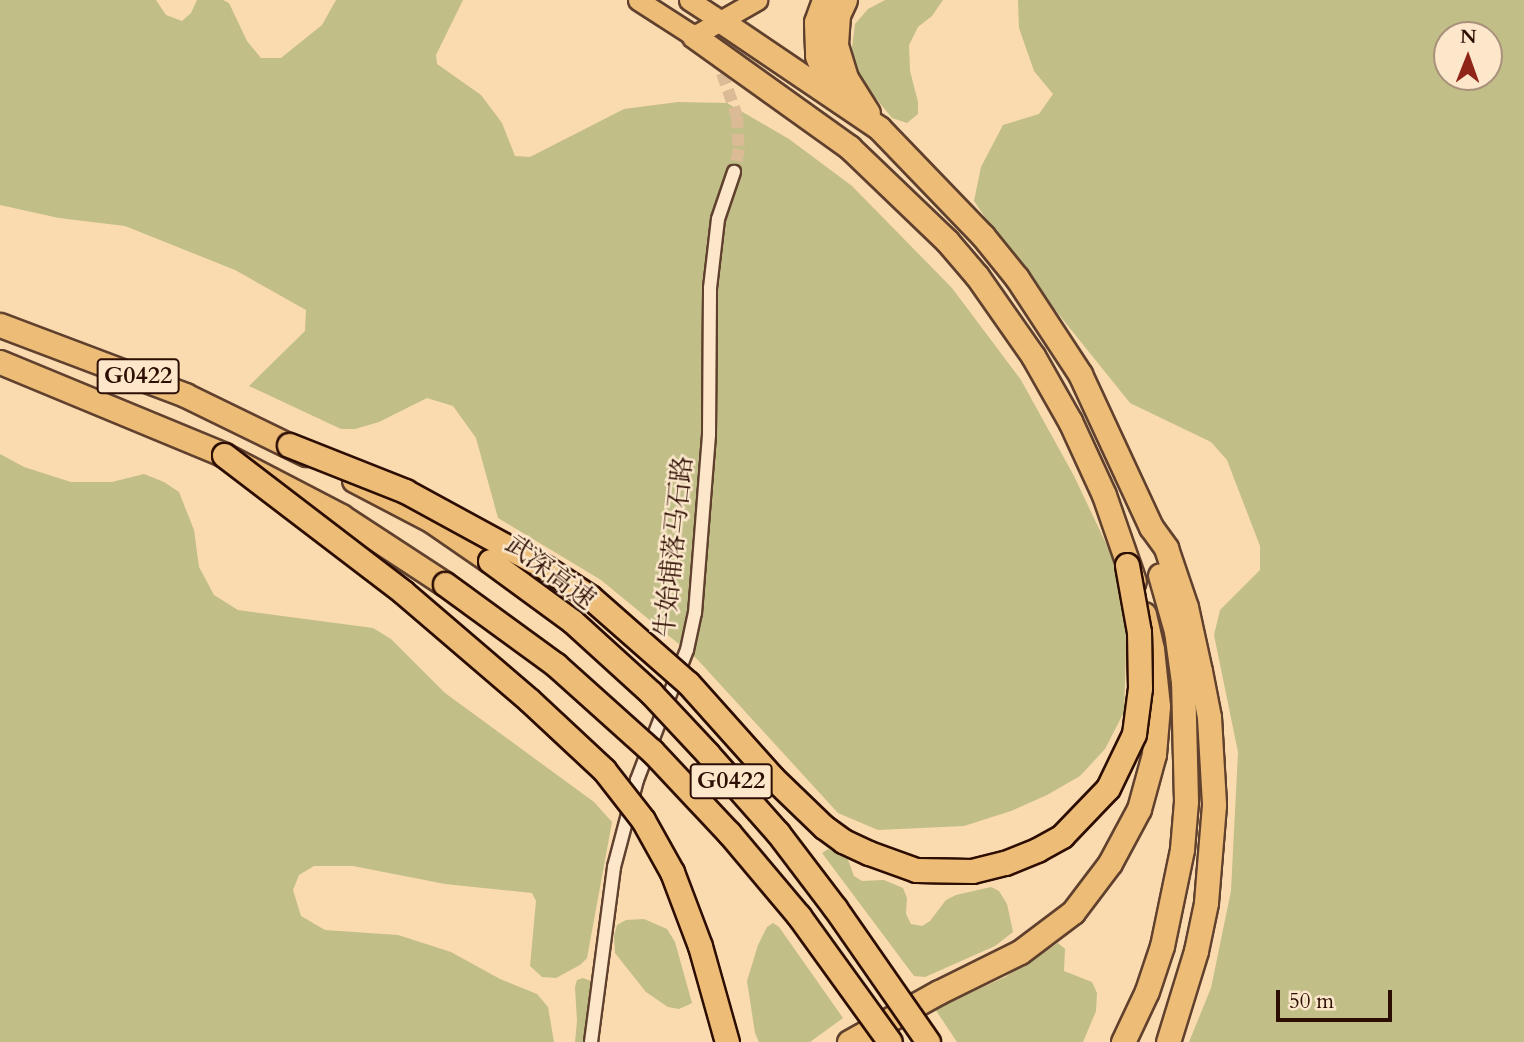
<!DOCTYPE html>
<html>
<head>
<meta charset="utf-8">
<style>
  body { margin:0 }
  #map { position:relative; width:1524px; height:1042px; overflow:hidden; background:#fadaaf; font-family:Cardo,"Noto Serif SC",serif }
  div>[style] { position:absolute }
  .green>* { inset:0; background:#c1be88 }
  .street-tunnel>* { height:12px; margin-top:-6px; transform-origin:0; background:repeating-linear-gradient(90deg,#dbbb95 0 12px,transparent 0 18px) }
  .roads { filter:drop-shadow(2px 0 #60412e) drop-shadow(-2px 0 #60412e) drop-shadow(0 2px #60412e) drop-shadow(0 -2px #60412e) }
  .street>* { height:12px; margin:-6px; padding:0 6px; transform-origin:6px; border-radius:6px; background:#fce7cb }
  .primary>* { height:19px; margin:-9.5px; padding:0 9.5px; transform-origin:9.5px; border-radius:9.5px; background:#edbd78 }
  .highway>* { height:23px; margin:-11.5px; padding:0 11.5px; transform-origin:11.5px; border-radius:11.5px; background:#edbd78 }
  .bridges { filter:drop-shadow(2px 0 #2d0e03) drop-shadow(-2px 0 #2d0e03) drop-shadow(0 2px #2d0e03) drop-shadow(0 -2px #2d0e03) }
  .highway-bridge>* { height:23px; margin:-11.5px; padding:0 11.5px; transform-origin:11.5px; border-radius:11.5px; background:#edbd78 }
  span { translate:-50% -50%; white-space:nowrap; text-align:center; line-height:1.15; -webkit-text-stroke:5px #fce7cb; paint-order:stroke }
  .shield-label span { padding:2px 5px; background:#fce7cb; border:2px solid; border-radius:5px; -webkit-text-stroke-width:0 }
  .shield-label { font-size:24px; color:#2d0e03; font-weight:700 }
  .street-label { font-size:26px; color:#2d0e03 }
  .north { position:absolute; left:1433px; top:21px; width:70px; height:70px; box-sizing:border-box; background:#fce7cb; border:2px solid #a9907b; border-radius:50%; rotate:1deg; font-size:19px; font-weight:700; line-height:28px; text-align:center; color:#2d0e03 }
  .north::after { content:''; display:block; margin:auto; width:24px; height:32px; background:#8f2418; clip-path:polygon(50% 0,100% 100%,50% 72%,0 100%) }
  .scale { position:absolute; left:1276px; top:990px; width:116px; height:32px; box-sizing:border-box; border:4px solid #2d0e03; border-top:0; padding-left:9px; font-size:21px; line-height:24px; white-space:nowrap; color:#2d0e03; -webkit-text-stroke:5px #fce7cb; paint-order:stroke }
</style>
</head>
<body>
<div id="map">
  <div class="green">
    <i style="clip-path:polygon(0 0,156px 0,166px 15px,182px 21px,191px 13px,197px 0,223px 0,229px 3px,247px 41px,261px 58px,281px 58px,322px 25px,336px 0,463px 0,436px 55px,437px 64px,481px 95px,502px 123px,515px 156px,530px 157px,624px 109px,678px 102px,727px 103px,789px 139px,852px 186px,952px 288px,1021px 380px,1074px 476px,1120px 573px,1127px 620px,1124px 712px,1105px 749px,1080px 776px,1047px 795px,1011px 811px,964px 826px,878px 830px,838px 813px,697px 659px,601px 580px,498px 518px,476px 438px,453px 406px,427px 398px,379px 422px,355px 429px,341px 429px,249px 386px,305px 331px,306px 310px,235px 270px,125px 226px,59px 218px,0 205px)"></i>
    <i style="clip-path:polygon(885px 0,943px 0,932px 16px,918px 27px,909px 45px,910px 71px,918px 102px,918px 114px,907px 123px,892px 118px,874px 96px,856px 70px,852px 48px,855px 24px,868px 9px)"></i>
    <i style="clip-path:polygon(evenodd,1018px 0,1524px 0,1524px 1042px,1189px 1042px,1211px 988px,1231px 891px,1238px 752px,1214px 635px,1220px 610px,1260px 570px,1260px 546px,1227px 460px,1211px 442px,1130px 403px,1011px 255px,974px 201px,981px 167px,1003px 125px,1039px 114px,1053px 94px,1034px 71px,1019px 28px,1018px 0,1447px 35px,1489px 35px,1489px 77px,1447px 77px,1447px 35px)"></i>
    <i style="clip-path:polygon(0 454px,24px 467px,71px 482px,112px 482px,144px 474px,164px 482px,179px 492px,194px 530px,199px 567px,214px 595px,238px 610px,373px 628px,391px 639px,445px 693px,594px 802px,612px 822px,587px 958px,580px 965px,556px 978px,542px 977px,530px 966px,536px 901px,532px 893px,445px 884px,353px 866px,314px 866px,299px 875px,293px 890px,301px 916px,325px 930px,398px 935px,451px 952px,500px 979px,537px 994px,548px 1007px,554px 1042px,0 1042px)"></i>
    <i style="clip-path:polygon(828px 849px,847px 857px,854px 876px,862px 881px,884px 880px,903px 888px,907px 898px,906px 914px,911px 924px,922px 926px,930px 921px,946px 900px,956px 895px,991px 887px,999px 891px,1007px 904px,1013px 932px,995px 946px,925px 977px,914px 976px,822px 853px)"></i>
    <i style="clip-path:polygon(644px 919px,667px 929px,675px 942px,692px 1003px,679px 1009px,668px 1007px,646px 992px,615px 953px,614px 936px,617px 925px,626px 920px)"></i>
    <i style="clip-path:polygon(773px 923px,779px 927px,843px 1018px,810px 1042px,759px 1042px,755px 1033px,747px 981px,758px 945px,767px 927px)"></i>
    <i style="clip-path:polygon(1058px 943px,1065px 949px,1064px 971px,1092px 982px,1097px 993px,1096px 1011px,1083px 1042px,957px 1042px,935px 1009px,1005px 977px)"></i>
    <i style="clip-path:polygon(583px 978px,591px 981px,594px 987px,600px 1042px,575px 1042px,577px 1021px,575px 987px,577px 980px)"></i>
  </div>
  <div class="street-tunnel">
    <i style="left:716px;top:56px;width:64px;rotate:70.7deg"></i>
    <i style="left:737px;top:116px;width:33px;rotate:87deg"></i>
    <i style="left:739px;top:149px;width:24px;rotate:102deg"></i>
  </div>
  <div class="roads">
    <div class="street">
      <i style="left:591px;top:1042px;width:177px;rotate:-82.5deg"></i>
      <i style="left:614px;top:867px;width:90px;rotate:-75.2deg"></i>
      <i style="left:637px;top:780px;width:139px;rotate:-69deg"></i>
      <i style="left:687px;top:650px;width:38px;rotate:-78deg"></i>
      <i style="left:695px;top:613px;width:179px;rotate:-85.5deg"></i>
      <i style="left:709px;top:435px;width:147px;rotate:-89.6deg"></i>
      <i style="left:710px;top:288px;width:69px;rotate:-83.4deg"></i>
      <i style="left:718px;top:219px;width:50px;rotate:-71.2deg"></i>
    </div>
    <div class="primary">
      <i style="left:638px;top:0;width:67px;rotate:32.7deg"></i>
      <i style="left:694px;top:36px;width:73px;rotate:-29.7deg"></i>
      <i style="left:689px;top:0;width:38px;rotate:33deg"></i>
    </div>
    <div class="highway">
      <i style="left:824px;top:0;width:23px;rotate:110deg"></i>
      <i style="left:816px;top:22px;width:34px;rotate:88deg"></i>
      <i style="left:817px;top:56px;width:18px;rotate:68deg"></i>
      <i style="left:824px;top:73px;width:26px;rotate:50deg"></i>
      <i style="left:845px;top:0;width:17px;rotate:115deg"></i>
      <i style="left:838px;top:15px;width:30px;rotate:94deg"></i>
      <i style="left:836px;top:45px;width:34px;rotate:73deg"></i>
      <i style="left:846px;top:78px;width:41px;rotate:57.8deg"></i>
      <i style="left:721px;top:21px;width:191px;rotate:34.1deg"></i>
      <i style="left:879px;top:128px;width:150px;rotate:46.1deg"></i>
      <i style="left:983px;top:236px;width:54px;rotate:51deg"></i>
      <i style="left:1017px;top:278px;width:115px;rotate:56.7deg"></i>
      <i style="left:1080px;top:374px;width:169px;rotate:65.1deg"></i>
      <i style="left:1151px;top:527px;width:26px;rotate:54deg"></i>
      <i style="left:1166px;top:548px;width:62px;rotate:71.3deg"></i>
      <i style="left:1186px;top:607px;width:66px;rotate:77.7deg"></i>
      <i style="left:1200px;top:671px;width:47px;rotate:78.9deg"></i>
      <i style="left:1209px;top:717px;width:88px;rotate:86.7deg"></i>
      <i style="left:1214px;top:805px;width:98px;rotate:94.7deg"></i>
      <i style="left:1206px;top:903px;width:49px;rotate:101.8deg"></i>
      <i style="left:1196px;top:951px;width:95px;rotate:107.1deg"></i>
      <i style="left:694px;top:36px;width:191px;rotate:35.6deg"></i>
      <i style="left:849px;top:147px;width:136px;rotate:43.8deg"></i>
      <i style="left:947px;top:241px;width:46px;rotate:49.4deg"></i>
      <i style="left:977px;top:276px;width:98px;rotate:55deg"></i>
      <i style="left:1033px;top:356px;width:75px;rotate:60.4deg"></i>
      <i style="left:1070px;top:421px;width:81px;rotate:65.3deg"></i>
      <i style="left:1104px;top:495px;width:91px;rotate:70.8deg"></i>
      <i style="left:0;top:325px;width:198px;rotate:20.7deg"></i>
      <i style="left:185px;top:395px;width:135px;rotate:26deg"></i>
      <i style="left:0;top:362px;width:243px;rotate:22.5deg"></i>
      <i style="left:224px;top:455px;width:132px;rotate:27.5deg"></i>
      <i style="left:341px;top:516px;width:124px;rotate:33.2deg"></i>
      <i style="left:354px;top:480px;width:88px;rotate:27.7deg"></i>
      <i style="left:432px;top:521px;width:70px;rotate:34.6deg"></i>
      <i style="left:849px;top:1042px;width:103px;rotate:-29.1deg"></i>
      <i style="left:939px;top:992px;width:90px;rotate:-26.3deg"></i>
      <i style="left:1020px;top:952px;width:66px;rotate:-37deg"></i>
      <i style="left:1073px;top:912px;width:61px;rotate:-52.9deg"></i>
      <i style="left:1110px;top:863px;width:61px;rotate:-61.8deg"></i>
      <i style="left:1139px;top:809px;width:57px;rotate:-74.7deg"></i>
      <i style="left:1154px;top:754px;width:48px;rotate:-85.2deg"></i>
      <i style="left:1158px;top:706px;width:57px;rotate:-96deg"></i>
      <i style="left:1152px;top:649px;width:36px;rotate:-103deg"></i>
      <i style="left:1123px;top:1042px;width:56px;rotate:-64.8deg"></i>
      <i style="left:1147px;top:991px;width:47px;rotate:-71.6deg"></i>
      <i style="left:1162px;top:946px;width:99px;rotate:-78.3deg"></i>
      <i style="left:1182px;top:849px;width:48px;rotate:-85.2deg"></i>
      <i style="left:1186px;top:801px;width:119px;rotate:-91.4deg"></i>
      <i style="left:1183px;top:682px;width:51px;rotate:-97.8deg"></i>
      <i style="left:1176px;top:631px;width:58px;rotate:-105.9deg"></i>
    </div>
  </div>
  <div class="bridges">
    <div class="highway-bridge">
      <i style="left:289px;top:445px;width:125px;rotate:21.6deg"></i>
      <i style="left:405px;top:491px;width:161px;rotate:28.6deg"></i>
      <i style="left:546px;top:568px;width:53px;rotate:33.4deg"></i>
      <i style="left:590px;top:597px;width:130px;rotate:41.3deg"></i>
      <i style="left:688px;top:683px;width:126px;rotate:48.2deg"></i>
      <i style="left:772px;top:777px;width:72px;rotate:43.9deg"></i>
      <i style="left:824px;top:827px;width:24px;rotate:36deg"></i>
      <i style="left:843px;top:841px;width:29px;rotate:25deg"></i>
      <i style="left:869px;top:853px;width:50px;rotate:19.9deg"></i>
      <i style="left:916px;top:870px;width:56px;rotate:1deg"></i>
      <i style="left:972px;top:871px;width:34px;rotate:-14deg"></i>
      <i style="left:1005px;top:863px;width:35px;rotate:-22deg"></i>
      <i style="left:1037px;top:850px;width:29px;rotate:-29deg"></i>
      <i style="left:1062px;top:836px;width:66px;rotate:-46.2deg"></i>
      <i style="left:1108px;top:788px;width:60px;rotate:-64.3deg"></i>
      <i style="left:1134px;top:734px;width:46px;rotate:-82.6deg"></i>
      <i style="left:1140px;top:688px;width:56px;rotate:-91deg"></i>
      <i style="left:1139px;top:632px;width:68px;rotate:-100.2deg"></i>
      <i style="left:224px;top:455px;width:225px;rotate:37.4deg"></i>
      <i style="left:403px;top:592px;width:166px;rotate:40.6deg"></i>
      <i style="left:529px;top:700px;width:103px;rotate:43deg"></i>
      <i style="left:604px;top:770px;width:63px;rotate:52deg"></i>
      <i style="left:643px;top:820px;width:60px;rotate:60.9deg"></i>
      <i style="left:672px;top:872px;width:79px;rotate:69.3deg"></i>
      <i style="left:700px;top:946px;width:100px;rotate:74.3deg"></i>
      <i style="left:490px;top:561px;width:102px;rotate:36.2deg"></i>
      <i style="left:572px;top:621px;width:107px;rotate:42.3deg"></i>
      <i style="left:651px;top:693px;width:83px;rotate:46.9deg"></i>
      <i style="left:708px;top:754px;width:106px;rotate:48.5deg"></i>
      <i style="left:778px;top:833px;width:94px;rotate:52.8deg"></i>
      <i style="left:835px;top:908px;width:163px;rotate:55.2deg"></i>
      <i style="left:445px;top:584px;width:137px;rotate:36.1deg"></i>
      <i style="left:556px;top:665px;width:129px;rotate:41.9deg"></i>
      <i style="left:652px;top:751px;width:112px;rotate:46.8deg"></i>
      <i style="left:729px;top:833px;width:109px;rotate:49.9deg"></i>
      <i style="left:799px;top:916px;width:155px;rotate:54.2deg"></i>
    </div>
  </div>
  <div class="shield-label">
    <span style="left:138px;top:376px">G0422</span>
    <span style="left:731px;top:781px">G0422</span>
  </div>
  <div class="street-label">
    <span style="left:674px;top:547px;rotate:-84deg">牛始埔落马石路</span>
    <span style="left:550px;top:572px;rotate:37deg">武深高速</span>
  </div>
  <div class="north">N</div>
  <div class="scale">50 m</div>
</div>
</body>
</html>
